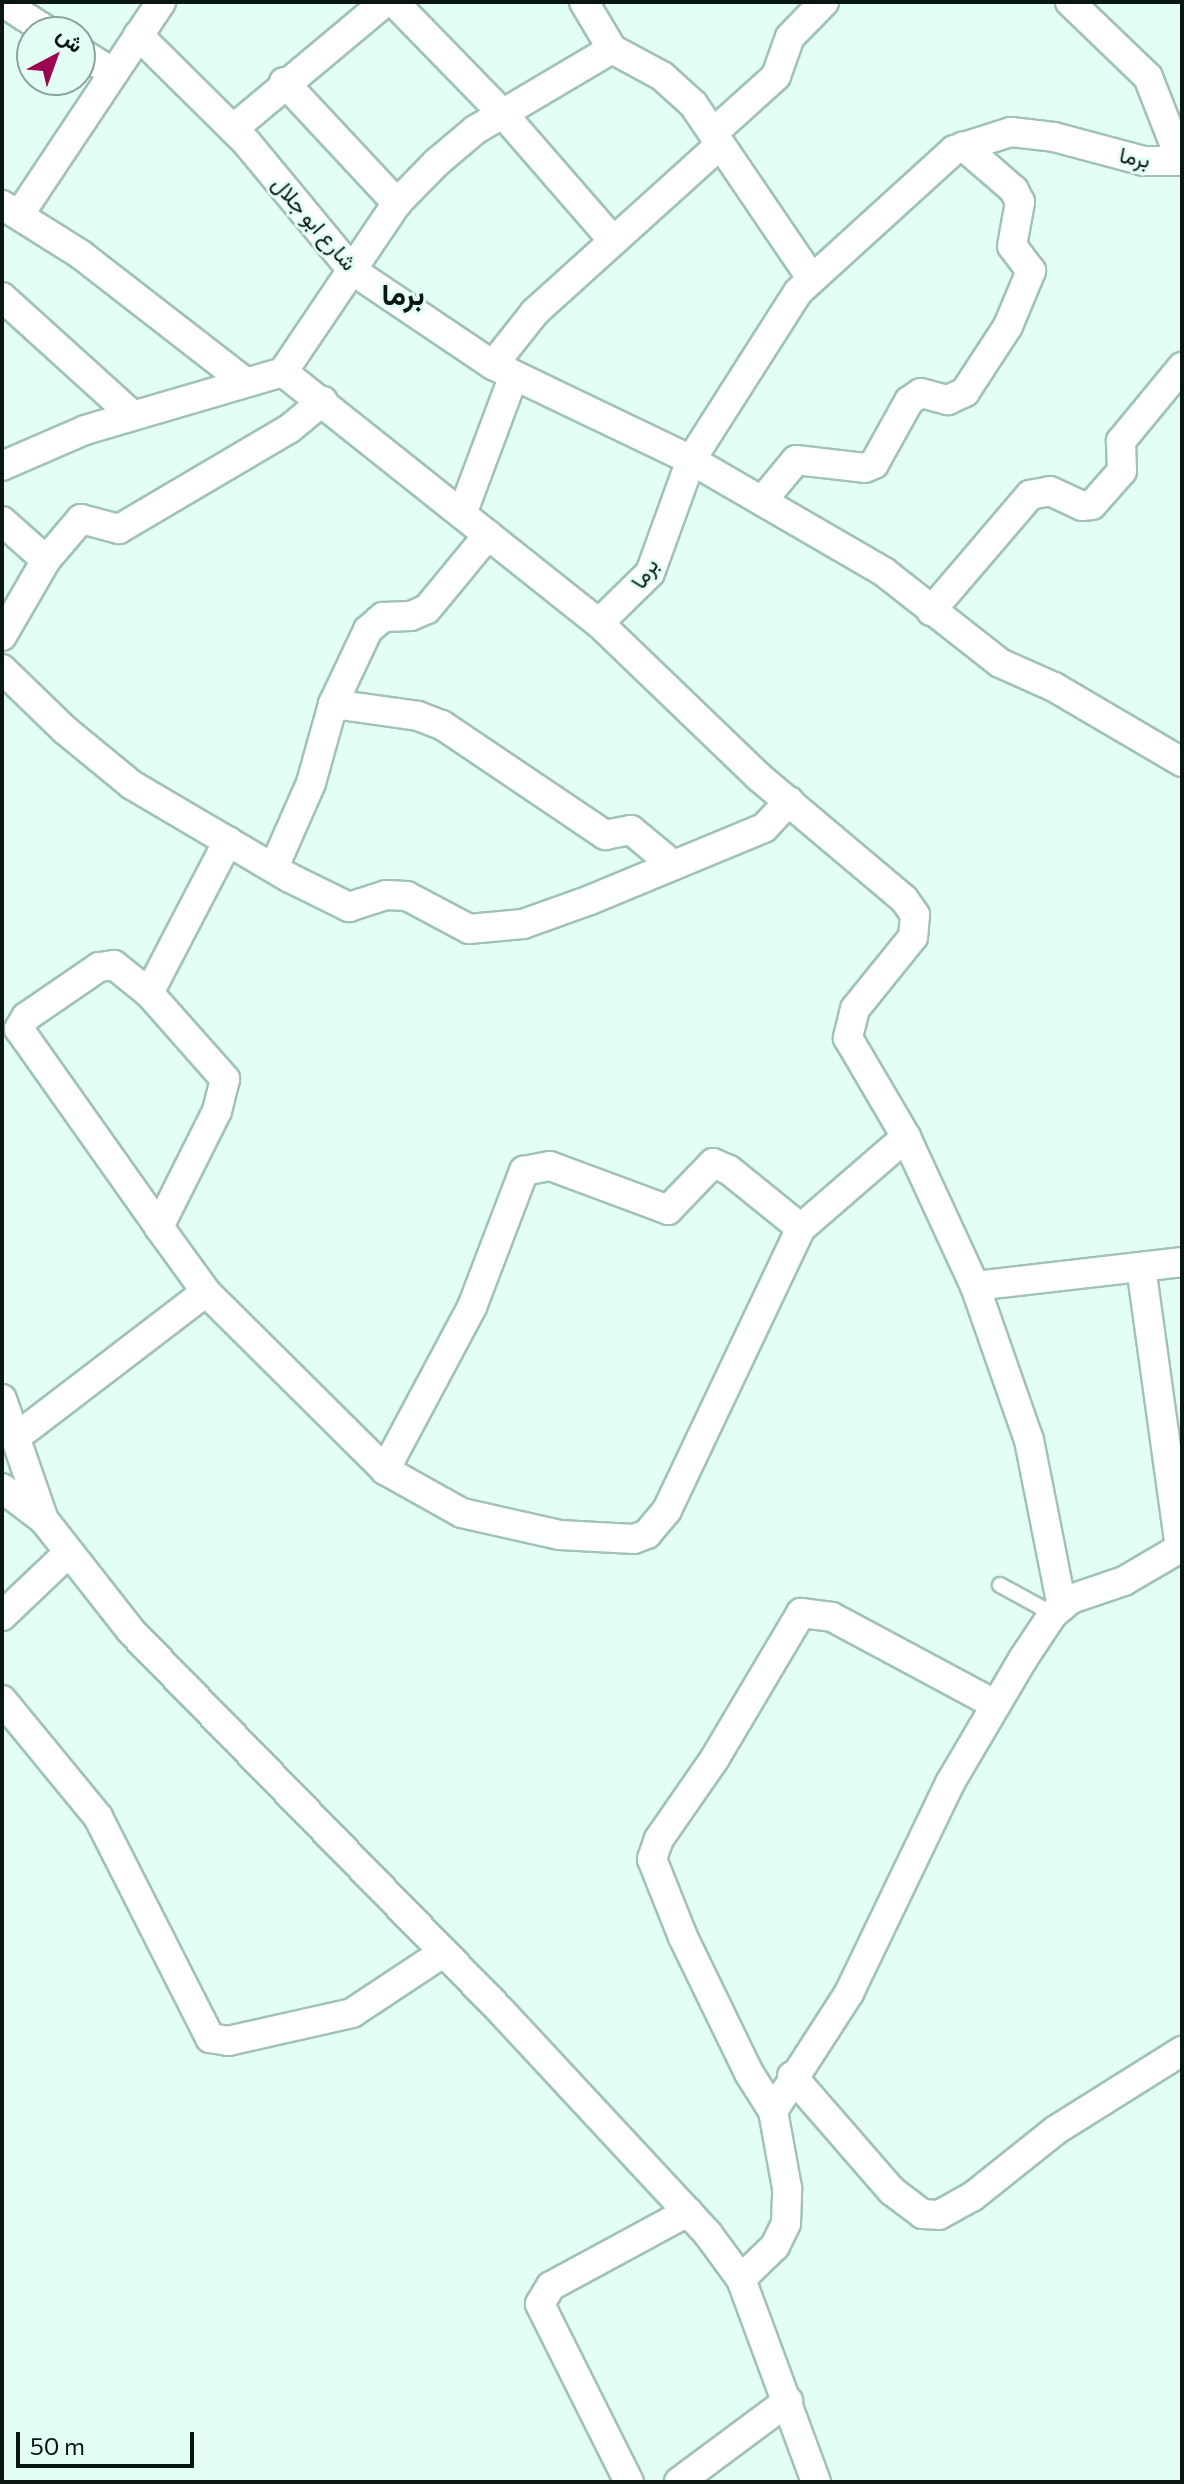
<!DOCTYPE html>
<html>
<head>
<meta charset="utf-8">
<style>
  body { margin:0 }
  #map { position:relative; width:1184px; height:2484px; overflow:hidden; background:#e3fff5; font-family:Commissioner,Vazirmatn,sans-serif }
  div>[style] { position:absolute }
  .roads { filter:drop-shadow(2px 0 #a1c2b7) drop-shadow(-2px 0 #a1c2b7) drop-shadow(0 2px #a1c2b7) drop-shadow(0 -2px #a1c2b7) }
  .service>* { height:14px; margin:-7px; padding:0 7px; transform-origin:7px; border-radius:7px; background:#fff }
  .minor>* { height:28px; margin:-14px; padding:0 14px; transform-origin:14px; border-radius:14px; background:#fff }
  span { translate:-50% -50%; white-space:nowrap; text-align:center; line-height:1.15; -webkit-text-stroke:6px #e3fff5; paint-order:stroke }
  .street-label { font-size:22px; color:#0a1612 }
  .district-label { font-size:30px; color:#0a1612; font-weight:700 }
  .frame { position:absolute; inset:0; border:4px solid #0a1612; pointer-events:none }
  .north { position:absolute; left:16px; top:16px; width:80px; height:80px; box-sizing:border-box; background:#e3fff5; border:2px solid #8ca29a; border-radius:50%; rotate:41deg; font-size:22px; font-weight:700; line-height:32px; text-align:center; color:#0a1612 }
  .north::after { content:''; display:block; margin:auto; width:28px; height:36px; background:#9d0651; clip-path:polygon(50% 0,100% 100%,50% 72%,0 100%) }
  .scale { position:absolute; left:16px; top:2432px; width:178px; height:36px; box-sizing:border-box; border:4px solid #0a1612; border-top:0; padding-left:10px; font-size:24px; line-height:28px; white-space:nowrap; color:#0a1612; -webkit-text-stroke:6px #e3fff5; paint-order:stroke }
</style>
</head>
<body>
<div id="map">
  <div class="roads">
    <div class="service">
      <i style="left:1000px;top:1585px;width:60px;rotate:28.7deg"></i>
    </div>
    <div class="minor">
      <i style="left:2px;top:2px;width:56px;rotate:32.6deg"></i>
      <i style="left:394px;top:2px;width:158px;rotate:45.8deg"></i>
      <i style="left:504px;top:115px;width:163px;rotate:49deg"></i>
      <i style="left:584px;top:2px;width:55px;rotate:59.2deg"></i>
      <i style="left:1070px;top:2px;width:108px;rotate:43.9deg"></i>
      <i style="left:1148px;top:77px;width:90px;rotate:68.6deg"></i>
      <i style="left:138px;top:35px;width:153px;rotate:44.7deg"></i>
      <i style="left:247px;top:143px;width:166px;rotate:50.4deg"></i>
      <i style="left:353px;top:271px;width:169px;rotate:33.9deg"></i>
      <i style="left:493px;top:365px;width:220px;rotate:25.6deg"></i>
      <i style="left:691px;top:460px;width:223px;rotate:30.1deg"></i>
      <i style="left:884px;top:572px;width:147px;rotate:38.1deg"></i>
      <i style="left:1000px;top:663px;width:59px;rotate:24deg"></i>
      <i style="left:1054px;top:687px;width:148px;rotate:30.4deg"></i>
      <i style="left:80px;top:52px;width:39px;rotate:32deg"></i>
      <i style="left:284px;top:82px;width:166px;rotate:47deg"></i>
      <i style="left:233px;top:129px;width:198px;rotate:-39.9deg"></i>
      <i style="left:713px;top:133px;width:85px;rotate:-42.1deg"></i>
      <i style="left:776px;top:76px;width:41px;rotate:-70.3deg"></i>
      <i style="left:790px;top:37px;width:49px;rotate:-45.8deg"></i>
      <i style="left:2px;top:205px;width:92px;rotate:32.1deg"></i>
      <i style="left:80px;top:254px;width:207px;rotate:37.8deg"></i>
      <i style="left:19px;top:215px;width:256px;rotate:-56.3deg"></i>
      <i style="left:2px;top:297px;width:176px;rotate:42.2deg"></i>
      <i style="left:493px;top:365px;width:68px;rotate:-51.6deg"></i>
      <i style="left:535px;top:312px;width:249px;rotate:-42.1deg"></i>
      <i style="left:283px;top:372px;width:204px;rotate:-56deg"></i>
      <i style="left:397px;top:203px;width:56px;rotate:-45.7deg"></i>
      <i style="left:436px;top:163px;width:51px;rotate:-40.2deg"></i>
      <i style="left:475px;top:130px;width:159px;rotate:-30.6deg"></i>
      <i style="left:612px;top:49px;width:57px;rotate:28.4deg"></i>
      <i style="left:662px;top:76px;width:42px;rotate:42.1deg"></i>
      <i style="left:693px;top:104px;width:208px;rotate:55.8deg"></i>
      <i style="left:2px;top:466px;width:90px;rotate:-23.4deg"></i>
      <i style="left:85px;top:430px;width:206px;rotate:-16.3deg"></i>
      <i style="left:283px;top:372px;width:404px;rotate:38.5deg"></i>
      <i style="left:599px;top:623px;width:71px;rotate:-44.4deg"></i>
      <i style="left:650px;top:573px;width:120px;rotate:-70.1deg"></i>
      <i style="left:691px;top:460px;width:199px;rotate:-57.5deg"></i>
      <i style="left:798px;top:292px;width:211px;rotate:-42.3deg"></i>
      <i style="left:954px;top:150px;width:60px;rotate:-17.5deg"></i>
      <i style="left:1011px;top:132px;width:43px;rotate:6.6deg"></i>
      <i style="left:1054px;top:137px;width:93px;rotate:14.9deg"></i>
      <i style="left:1144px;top:161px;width:38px"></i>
      <i style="left:762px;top:501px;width:53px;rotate:-50.3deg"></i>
      <i style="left:796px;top:460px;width:69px;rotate:6.6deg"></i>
      <i style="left:865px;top:468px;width:10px;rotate:-24deg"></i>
      <i style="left:874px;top:464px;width:72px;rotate:-60.9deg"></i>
      <i style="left:909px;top:401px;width:14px;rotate:-34deg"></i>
      <i style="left:921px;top:393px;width:28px;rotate:15deg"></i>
      <i style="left:948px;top:400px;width:19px;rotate:-25deg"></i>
      <i style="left:965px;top:392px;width:79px;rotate:-56.9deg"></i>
      <i style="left:1008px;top:326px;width:60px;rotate:-67.3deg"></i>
      <i style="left:1031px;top:271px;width:31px;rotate:-127deg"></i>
      <i style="left:1012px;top:246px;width:45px;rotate:-79.7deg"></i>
      <i style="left:1020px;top:202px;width:13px;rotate:-117deg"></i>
      <i style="left:1014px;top:190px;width:67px;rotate:-139.2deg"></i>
      <i style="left:462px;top:514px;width:148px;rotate:-69.5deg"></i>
      <i style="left:2px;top:521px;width:59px;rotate:41.6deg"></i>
      <i style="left:46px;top:560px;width:54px;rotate:-49.5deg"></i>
      <i style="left:81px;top:519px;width:39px;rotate:15deg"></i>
      <i style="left:119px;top:529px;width:197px;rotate:-30.5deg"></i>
      <i style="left:289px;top:429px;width:44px;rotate:-39.5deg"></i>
      <i style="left:931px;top:611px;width:153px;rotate:-49.5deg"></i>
      <i style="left:1030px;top:495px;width:20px;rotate:-11deg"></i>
      <i style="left:1050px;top:491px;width:35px;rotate:25deg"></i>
      <i style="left:1082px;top:506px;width:10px;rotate:-6deg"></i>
      <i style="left:1092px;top:505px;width:45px;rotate:-48.6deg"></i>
      <i style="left:1122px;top:471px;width:30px;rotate:-92deg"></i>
      <i style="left:1121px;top:441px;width:96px;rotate:-50.5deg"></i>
      <i style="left:599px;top:623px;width:222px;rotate:43.9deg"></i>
      <i style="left:759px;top:777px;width:189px;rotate:40.1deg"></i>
      <i style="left:904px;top:899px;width:19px;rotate:55deg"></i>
      <i style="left:915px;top:915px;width:22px;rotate:95deg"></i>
      <i style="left:913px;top:937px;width:92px;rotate:128.9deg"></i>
      <i style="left:855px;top:1009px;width:30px;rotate:104deg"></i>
      <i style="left:848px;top:1038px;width:115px;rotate:59.6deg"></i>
      <i style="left:906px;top:1137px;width:164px;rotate:65.2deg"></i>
      <i style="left:975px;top:1286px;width:163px;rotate:70.7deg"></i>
      <i style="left:1029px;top:1440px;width:169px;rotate:78.8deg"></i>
      <i style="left:2px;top:636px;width:88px;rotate:-59.9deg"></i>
      <i style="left:2px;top:669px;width:88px;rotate:44.1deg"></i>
      <i style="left:65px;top:730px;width:87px;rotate:39.4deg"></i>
      <i style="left:132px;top:785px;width:183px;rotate:30.5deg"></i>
      <i style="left:290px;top:878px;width:66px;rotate:26.2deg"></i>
      <i style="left:349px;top:907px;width:39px;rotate:-18deg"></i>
      <i style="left:386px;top:895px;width:21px;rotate:3deg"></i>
      <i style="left:407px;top:896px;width:70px;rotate:28deg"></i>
      <i style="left:469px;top:929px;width:54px;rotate:-5.3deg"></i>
      <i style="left:523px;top:924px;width:71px;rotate:-19.7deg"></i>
      <i style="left:590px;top:900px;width:188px;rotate:-22.5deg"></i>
      <i style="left:764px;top:828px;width:37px;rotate:-47deg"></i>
      <i style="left:333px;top:704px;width:86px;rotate:8deg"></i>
      <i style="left:418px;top:716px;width:26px;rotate:21deg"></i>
      <i style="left:442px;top:725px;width:197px;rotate:34deg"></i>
      <i style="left:605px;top:835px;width:26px;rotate:-11deg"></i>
      <i style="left:631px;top:830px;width:53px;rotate:39.7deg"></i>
      <i style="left:228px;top:841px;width:171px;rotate:117.5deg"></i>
      <i style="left:149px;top:993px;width:115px;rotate:48.5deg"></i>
      <i style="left:225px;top:1079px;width:33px;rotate:104deg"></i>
      <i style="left:217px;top:1111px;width:130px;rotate:116.6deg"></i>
      <i style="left:159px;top:1227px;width:80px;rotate:54.1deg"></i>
      <i style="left:206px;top:1292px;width:252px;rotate:44.8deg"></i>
      <i style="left:385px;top:1470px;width:88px;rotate:29.2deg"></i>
      <i style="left:462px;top:1513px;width:100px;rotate:12.7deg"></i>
      <i style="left:560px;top:1535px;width:74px;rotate:3.1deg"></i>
      <i style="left:634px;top:1539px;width:14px;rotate:-21deg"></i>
      <i style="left:647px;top:1534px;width:31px;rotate:-50deg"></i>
      <i style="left:667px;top:1510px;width:312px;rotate:-64.6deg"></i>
      <i style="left:801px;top:1228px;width:139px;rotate:-40.9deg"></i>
      <i style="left:274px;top:867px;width:92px;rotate:-66.2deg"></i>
      <i style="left:311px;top:783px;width:82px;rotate:-74.4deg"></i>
      <i style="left:333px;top:704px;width:82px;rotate:-64.7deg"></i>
      <i style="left:368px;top:630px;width:20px;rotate:-41deg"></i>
      <i style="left:383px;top:617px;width:28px;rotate:-2deg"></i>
      <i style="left:411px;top:616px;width:17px;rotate:-24deg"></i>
      <i style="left:427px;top:609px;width:96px;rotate:-50.5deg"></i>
      <i style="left:149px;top:993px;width:45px;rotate:-141.3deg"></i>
      <i style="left:114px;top:965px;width:15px;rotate:172deg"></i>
      <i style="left:99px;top:967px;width:88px;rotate:145.6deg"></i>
      <i style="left:26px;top:1017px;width:14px;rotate:120deg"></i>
      <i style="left:19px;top:1029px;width:242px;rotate:54.7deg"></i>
      <i style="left:1141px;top:1267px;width:285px;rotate:82.1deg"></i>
      <i style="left:975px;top:1286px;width:208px;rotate:-6.6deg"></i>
      <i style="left:2px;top:1399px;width:128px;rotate:70.9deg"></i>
      <i style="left:44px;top:1520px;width:141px;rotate:51.9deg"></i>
      <i style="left:131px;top:1631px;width:530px;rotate:45.76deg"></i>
      <i style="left:501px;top:2011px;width:304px;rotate:47.1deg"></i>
      <i style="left:708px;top:2234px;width:56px;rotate:53.7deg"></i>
      <i style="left:741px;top:2279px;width:216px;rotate:69.7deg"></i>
      <i style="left:15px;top:1438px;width:240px;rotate:-37.4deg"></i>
      <i style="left:385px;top:1470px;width:185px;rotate:-61.9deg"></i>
      <i style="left:472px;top:1307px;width:146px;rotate:-69.1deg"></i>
      <i style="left:524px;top:1171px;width:26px;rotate:-11deg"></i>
      <i style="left:550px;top:1166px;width:126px;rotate:20.4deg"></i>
      <i style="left:668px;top:1210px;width:65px;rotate:-46.2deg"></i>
      <i style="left:713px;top:1163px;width:17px;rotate:24deg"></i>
      <i style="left:729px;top:1170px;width:92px;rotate:38.9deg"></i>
      <i style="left:2px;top:1488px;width:53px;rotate:37.3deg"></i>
      <i style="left:2px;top:1616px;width:88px;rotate:-43.6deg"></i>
      <i style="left:2px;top:1700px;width:151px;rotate:50.6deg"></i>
      <i style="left:98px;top:1817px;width:248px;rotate:63.1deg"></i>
      <i style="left:210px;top:2038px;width:18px;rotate:9deg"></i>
      <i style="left:228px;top:2041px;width:127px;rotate:-12.7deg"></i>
      <i style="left:352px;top:2013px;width:110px;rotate:-33.5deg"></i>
      <i style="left:792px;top:2076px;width:152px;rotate:49deg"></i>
      <i style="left:892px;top:2191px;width:38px;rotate:37deg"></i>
      <i style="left:922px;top:2214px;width:17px;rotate:3deg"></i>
      <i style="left:939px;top:2215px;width:38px;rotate:-29deg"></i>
      <i style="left:972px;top:2197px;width:107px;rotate:-38.6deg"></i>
      <i style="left:1056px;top:2130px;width:149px;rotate:-32.1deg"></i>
      <i style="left:773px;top:2111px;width:45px;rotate:-122.3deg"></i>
      <i style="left:749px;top:2073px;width:151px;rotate:-115.9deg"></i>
      <i style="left:683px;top:1937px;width:84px;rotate:-111.7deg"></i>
      <i style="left:652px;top:1859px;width:21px;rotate:-71deg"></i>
      <i style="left:659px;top:1839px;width:98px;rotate:-55.3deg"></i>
      <i style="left:715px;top:1758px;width:169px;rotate:-59.3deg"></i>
      <i style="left:801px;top:1613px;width:31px;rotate:7deg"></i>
      <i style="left:832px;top:1617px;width:186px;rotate:28.2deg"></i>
      <i style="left:741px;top:2279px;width:47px;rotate:-44.1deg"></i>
      <i style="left:775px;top:2246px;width:25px;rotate:-64deg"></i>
      <i style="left:786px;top:2223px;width:35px;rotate:-88deg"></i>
      <i style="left:787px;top:2188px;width:78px;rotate:-100.3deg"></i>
      <i style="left:773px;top:2111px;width:140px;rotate:-57.2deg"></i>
      <i style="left:849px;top:1993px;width:233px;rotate:-64.3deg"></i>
      <i style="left:950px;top:1783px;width:144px;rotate:-59.5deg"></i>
      <i style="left:1023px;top:1659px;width:54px;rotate:-56.3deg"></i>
      <i style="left:1053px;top:1614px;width:23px;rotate:-40deg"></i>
      <i style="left:1071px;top:1599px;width:56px;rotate:-18.8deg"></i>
      <i style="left:1124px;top:1581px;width:67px;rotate:-30.4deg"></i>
      <i style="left:629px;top:2482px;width:199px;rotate:-116.6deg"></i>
      <i style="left:540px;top:2304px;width:21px;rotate:-59deg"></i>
      <i style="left:551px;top:2286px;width:156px;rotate:-28.4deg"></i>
      <i style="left:679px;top:2482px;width:136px;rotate:-36.6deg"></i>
    </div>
  </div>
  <div class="street-label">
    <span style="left:1135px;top:157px;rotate:11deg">برما</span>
    <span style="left:315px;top:223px;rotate:49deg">شارع ابو جلال</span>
    <span style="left:644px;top:573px;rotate:-58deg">برما</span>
  </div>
  <div class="district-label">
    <span style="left:403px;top:293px">برما</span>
  </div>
  <div class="frame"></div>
  <div class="north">ش</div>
  <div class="scale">50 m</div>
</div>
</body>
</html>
